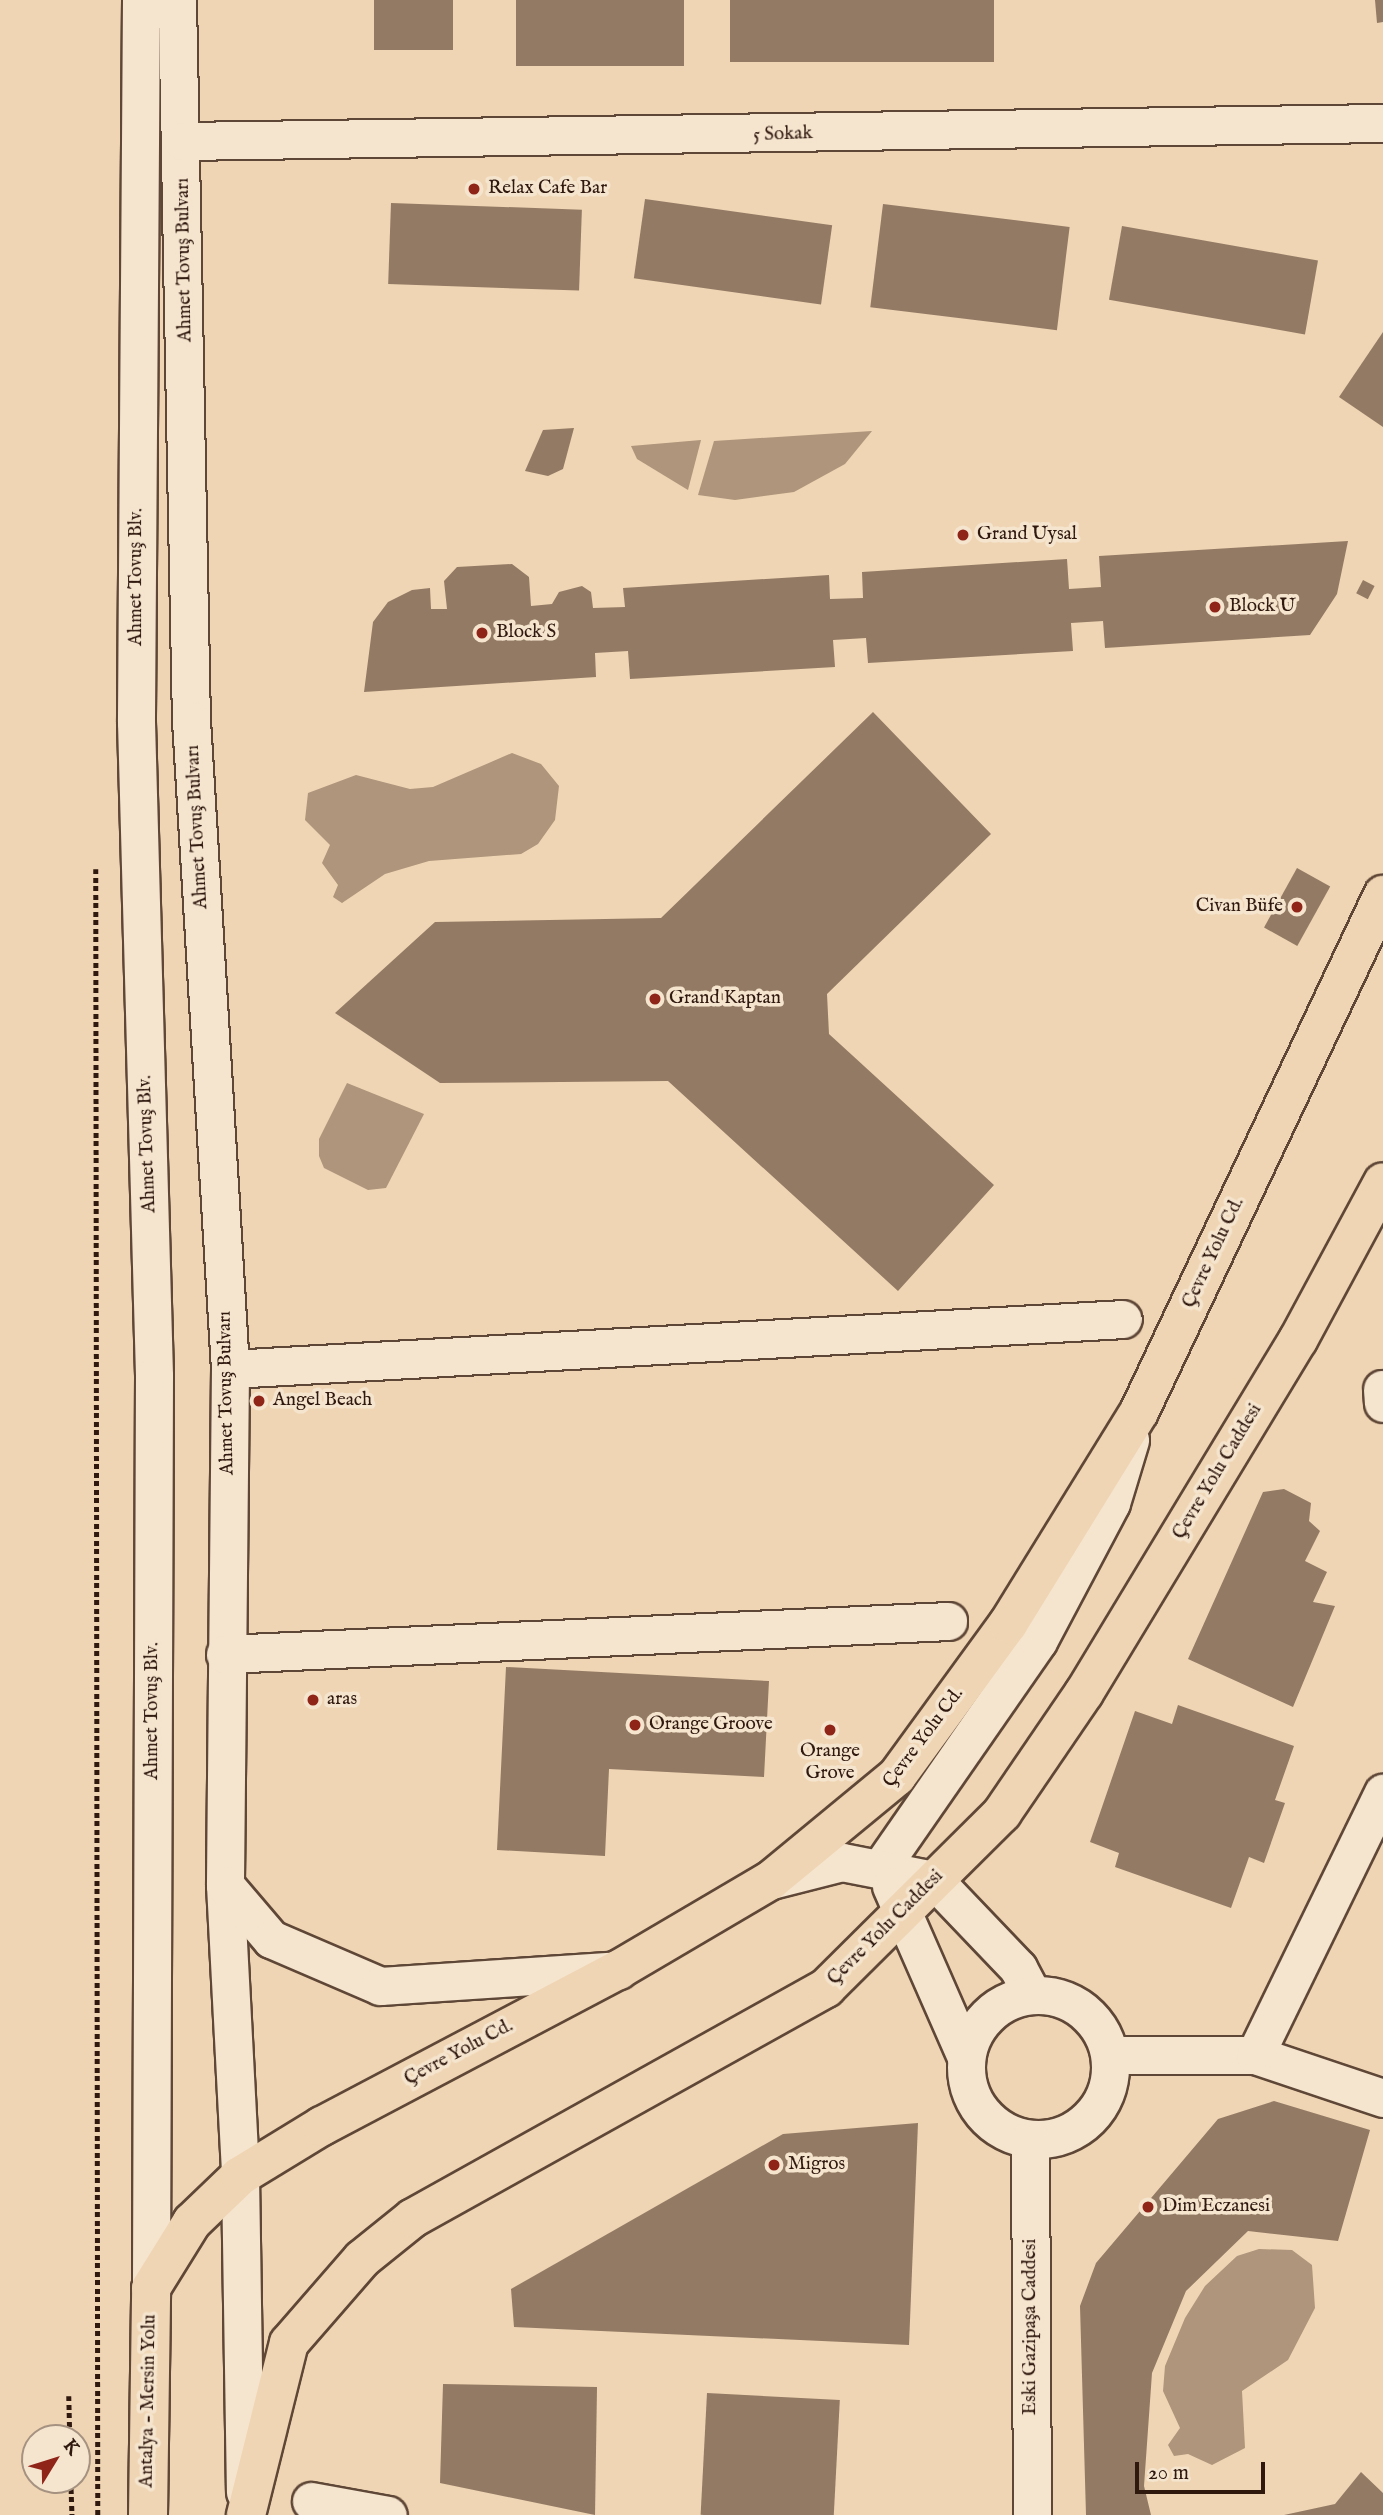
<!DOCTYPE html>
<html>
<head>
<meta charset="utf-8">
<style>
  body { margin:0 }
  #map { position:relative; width:1383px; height:2515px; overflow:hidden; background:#efd5b3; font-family:"IM FELL English",serif }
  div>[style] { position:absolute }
  .water>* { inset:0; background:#ae957b }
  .building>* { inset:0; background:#937a64; transform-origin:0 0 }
  .path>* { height:4.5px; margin-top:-2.25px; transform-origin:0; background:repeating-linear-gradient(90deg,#2f180e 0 5px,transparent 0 8.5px) }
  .roads { filter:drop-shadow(2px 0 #5f4737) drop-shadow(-2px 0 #5f4737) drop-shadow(0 2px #5f4737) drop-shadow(0 -2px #5f4737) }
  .street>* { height:37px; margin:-18.5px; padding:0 18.5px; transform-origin:18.5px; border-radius:18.5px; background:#f5e4ce }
  .street>.ring { margin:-18.5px; padding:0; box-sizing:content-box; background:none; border:37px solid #f5e4ce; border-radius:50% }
  .highway>* { height:38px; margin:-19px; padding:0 19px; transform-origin:19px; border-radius:19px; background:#efd5b3 }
  .dots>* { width:19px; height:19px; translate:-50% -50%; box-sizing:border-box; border:4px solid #f5e4ce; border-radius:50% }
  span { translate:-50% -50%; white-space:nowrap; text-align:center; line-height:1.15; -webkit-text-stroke:7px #f5e4ce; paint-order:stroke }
  .street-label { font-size:19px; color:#2f180e }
  .poi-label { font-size:19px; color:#2f180e }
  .left { translate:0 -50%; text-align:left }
  .right { translate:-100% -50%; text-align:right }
  .north { position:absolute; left:21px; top:2424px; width:70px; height:70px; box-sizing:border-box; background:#f5e4ce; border:2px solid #a69281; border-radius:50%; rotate:52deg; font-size:19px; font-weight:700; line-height:28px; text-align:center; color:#2f180e }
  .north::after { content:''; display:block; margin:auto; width:24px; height:32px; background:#8f2418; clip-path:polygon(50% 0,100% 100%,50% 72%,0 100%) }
  .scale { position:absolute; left:1135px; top:2462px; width:130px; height:32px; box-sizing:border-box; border:4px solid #2f180e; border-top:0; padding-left:9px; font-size:21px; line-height:24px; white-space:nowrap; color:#2f180e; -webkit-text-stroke:5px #f5e4ce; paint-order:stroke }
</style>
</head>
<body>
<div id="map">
  <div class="water">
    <i style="clip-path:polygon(872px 431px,845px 464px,794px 492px,735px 500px,698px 495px,714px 441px)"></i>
    <i style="clip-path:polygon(701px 440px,688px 490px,637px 459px,631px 446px)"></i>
    <i style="clip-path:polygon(512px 753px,541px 764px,559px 786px,555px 820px,538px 844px,521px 854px,429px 861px,385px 874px,342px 903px,333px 897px,338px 885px,322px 863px,330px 845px,305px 820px,308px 793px,356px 775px,410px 789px,433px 787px)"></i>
    <i style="clip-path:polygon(347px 1083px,424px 1114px,386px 1188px,368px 1190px,324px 1168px,319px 1156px,319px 1139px)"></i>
    <i style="clip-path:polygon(1259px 2249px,1292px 2250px,1312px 2265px,1315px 2308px,1288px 2360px,1242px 2391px,1245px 2448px,1212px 2465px,1188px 2454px,1174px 2456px,1168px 2445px,1180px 2428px,1163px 2391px,1165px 2366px,1185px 2318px,1205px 2286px,1237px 2256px)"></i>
  </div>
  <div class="building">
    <i style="left:374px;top:0;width:79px;height:50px"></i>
    <i style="left:516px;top:0;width:168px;height:66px"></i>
    <i style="left:730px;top:0;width:264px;height:62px"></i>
    <i style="clip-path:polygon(1375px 0,1383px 0,1383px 22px,1377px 23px)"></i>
    <i style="left:645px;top:199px;width:189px;height:80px;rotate:8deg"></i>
    <i style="left:391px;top:203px;width:191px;height:81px;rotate:2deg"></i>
    <i style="left:883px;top:204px;width:188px;height:104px;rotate:7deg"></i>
    <i style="left:1122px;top:226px;width:199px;height:75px;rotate:10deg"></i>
    <i style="clip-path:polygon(1383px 332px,1383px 427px,1339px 397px)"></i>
    <i style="clip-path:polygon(574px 428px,563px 469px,548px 476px,525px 471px,543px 430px)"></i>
    <i style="clip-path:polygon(1348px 541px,1337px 594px,1310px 635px,1105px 648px,1103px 621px,1071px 623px,1073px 651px,868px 663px,866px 638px,833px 640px,835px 667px,630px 679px,628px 651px,595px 653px,596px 677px,364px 692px,373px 622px,388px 602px,412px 590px,430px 588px,431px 609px,447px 609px,444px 581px,457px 567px,512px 564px,529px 577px,531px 606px,552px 604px,559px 592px,582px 586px,591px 592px,593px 608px,625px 607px,623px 588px,829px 575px,830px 599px,863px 598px,862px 572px,1067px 559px,1069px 589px,1101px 587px,1099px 556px)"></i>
    <i style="left:1363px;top:580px;width:13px;height:15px;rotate:27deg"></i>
    <i style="clip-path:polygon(873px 712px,991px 834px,827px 994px,829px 1034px,994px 1185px,898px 1291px,668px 1081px,440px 1083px,335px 1013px,435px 922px,661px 918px)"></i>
    <i style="left:1297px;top:868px;width:38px;height:68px;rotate:29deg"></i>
    <i style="clip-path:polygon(1284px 1489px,1311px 1503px,1309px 1521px,1320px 1531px,1305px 1561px,1327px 1572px,1313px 1602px,1335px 1606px,1293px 1707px,1188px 1659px,1263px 1492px)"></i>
    <i style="clip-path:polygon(506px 1667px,769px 1681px,764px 1777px,609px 1769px,605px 1856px,497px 1850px)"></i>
    <i style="clip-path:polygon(1178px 1705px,1294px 1746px,1275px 1800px,1285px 1803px,1264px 1863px,1249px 1857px,1231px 1908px,1115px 1867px,1119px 1853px,1090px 1842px,1135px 1711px,1172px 1724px)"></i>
    <i style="clip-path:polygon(1274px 2101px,1370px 2130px,1338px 2241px,1248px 2231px,1186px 2291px,1152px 2373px,1144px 2486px,1151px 2515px,1086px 2515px,1080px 2306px,1096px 2263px,1218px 2119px)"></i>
    <i style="clip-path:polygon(918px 2123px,909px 2345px,514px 2327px,511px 2289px,783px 2134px)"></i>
    <i style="clip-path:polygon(443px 2384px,597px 2387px,595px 2515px,440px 2483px)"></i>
    <i style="left:707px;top:2393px;width:133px;height:122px;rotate:3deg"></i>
    <i style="clip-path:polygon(1361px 2472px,1383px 2493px,1383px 2515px,1284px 2515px,1335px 2504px)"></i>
  </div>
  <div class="path">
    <i style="left:96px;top:869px;width:1646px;rotate:89.93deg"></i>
    <i style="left:69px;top:2396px;width:42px;rotate:88.6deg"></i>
    <i style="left:71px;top:2480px;width:35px;rotate:88deg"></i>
  </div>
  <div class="roads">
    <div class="street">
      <i style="left:141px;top:0;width:722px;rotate:90.4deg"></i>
      <i style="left:136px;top:722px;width:654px;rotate:88.42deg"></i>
      <i style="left:154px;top:1376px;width:912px;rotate:90.19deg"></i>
      <i style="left:177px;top:0;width:720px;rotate:88.89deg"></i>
      <i style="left:191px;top:720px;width:650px;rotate:86.56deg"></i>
      <i style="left:230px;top:1369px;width:516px;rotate:90.56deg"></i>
      <i style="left:225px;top:1885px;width:291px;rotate:87deg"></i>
      <i style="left:240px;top:2176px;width:316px;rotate:89.1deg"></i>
      <i style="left:183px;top:141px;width:1200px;rotate:-0.86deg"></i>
      <i style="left:230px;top:1369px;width:894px;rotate:-3.2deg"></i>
      <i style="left:1382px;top:1389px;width:14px;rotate:86deg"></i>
      <i style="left:225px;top:1654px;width:724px;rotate:-2.61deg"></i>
      <i style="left:881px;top:1867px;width:275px;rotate:-55.2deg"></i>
      <i style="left:1038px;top:1641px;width:156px;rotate:-62.1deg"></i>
      <i style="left:1111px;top:1503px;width:66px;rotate:-73.2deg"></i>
      <i style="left:771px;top:1880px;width:73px;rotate:-14.2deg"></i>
      <i style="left:842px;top:1862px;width:94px;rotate:11.1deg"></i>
      <i style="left:934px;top:1880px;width:122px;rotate:46.3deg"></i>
      <i style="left:1018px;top:1968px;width:30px;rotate:62deg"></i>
      <i style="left:225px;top:1885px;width:71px;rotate:49.6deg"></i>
      <i style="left:271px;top:1939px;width:119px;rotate:23.3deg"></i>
      <i style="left:380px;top:1986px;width:239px;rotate:-3.8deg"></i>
      <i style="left:891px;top:1886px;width:187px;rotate:66.3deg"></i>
      <i class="ring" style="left:966px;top:1995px;width:107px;height:107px"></i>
      <i style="left:1110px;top:2055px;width:145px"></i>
      <i style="left:1255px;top:2055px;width:135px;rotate:18.6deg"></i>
      <i style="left:1255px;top:2055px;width:292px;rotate:-64deg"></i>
      <i style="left:1030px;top:2139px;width:376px;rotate:89.7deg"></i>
      <i style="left:311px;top:2501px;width:78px;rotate:10.3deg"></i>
    </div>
    <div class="highway">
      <i style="left:148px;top:2515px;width:227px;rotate:-89.2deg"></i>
      <i style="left:151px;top:2288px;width:78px;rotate:-58.2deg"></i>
      <i style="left:192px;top:2222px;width:66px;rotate:-43.8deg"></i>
      <i style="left:240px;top:2176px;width:96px;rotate:-31.4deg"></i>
      <i style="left:322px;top:2126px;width:335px;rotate:-27.8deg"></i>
      <i style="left:618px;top:1970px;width:178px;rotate:-30.5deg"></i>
      <i style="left:771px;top:1880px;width:163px;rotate:-39.5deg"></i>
      <i style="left:897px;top:1776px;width:188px;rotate:-53.9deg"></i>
      <i style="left:1008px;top:1624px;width:249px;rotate:-58.3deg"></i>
      <i style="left:1139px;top:1412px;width:572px;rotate:-64.73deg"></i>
      <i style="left:246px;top:2515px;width:177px;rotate:-76deg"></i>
      <i style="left:289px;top:2343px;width:111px;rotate:-49deg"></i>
      <i style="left:362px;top:2259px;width:65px;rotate:-38.8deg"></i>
      <i style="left:413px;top:2218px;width:473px;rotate:-29.1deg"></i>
      <i style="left:826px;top:1988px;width:248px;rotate:-44.8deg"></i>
      <i style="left:1002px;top:1813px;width:145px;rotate:-55.7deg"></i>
      <i style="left:1084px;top:1693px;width:413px;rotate:-58.8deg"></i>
      <i style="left:1298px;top:1340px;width:179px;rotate:-61.7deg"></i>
    </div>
  </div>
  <div class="dots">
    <i style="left:474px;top:189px;background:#8f2418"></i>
    <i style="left:963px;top:535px;background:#8f2418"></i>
    <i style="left:1215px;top:607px;background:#8f2418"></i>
    <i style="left:482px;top:633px;background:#8f2418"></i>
    <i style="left:1297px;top:907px;background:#8f2418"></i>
    <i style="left:655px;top:999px;background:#8f2418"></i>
    <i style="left:259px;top:1401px;background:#8f2418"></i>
    <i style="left:313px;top:1700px;background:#8f2418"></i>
    <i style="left:635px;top:1725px;background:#8f2418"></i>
    <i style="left:830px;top:1730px;background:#8f2418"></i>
    <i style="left:774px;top:2165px;background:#8f2418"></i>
    <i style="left:1148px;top:2207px;background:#8f2418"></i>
  </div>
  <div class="street-label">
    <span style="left:783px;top:135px;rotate:-2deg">5 Sokak</span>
    <span style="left:185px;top:260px;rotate:-91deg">Ahmet Tovuş Bulvarı</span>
    <span style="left:137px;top:577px;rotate:-90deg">Ahmet Tovuş Blv.</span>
    <span style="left:198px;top:827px;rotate:-93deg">Ahmet Tovuş Bulvarı</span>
    <span style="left:148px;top:1144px;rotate:-92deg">Ahmet Tovuş Blv.</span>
    <span style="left:1214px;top:1253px;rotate:-65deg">Çevre Yolu Cd.</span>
    <span style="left:227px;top:1393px;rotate:-91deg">Ahmet Tovuş Bulvarı</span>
    <span style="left:1218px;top:1472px;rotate:-59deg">Çevre Yolu Caddesi</span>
    <span style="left:153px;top:1711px;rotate:-90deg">Ahmet Tovuş Blv.</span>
    <span style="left:924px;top:1738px;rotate:-53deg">Çevre Yolu Cd.</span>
    <span style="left:886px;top:1928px;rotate:-45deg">Çevre Yolu Caddesi</span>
    <span style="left:459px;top:2053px;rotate:-28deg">Çevre Yolu Cd.</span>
    <span style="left:1031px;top:2327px;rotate:-90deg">Eski Gazipaşa Caddesi</span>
    <span style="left:149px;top:2401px;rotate:-89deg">Antalya - Mersin Yolu</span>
  </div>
  <div class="poi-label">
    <span class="left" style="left:488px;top:189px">Relax Cafe Bar</span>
    <span class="left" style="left:977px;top:535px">Grand Uysal</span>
    <span class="left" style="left:1229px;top:607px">Block U</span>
    <span class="left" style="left:496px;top:633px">Block S</span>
    <span class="right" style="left:1283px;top:907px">Civan Büfe</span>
    <span class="left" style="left:669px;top:999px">Grand Kaptan</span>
    <span class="left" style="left:273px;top:1401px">Angel Beach</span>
    <span class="left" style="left:327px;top:1700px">aras</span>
    <span class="left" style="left:649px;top:1725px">Orange Groove</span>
    <span style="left:830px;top:1763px">Orange<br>Grove</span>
    <span class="left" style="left:788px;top:2165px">Migros</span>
    <span class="left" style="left:1162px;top:2207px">Dim Eczanesi</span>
  </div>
  <div class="north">K</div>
  <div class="scale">20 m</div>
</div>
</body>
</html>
